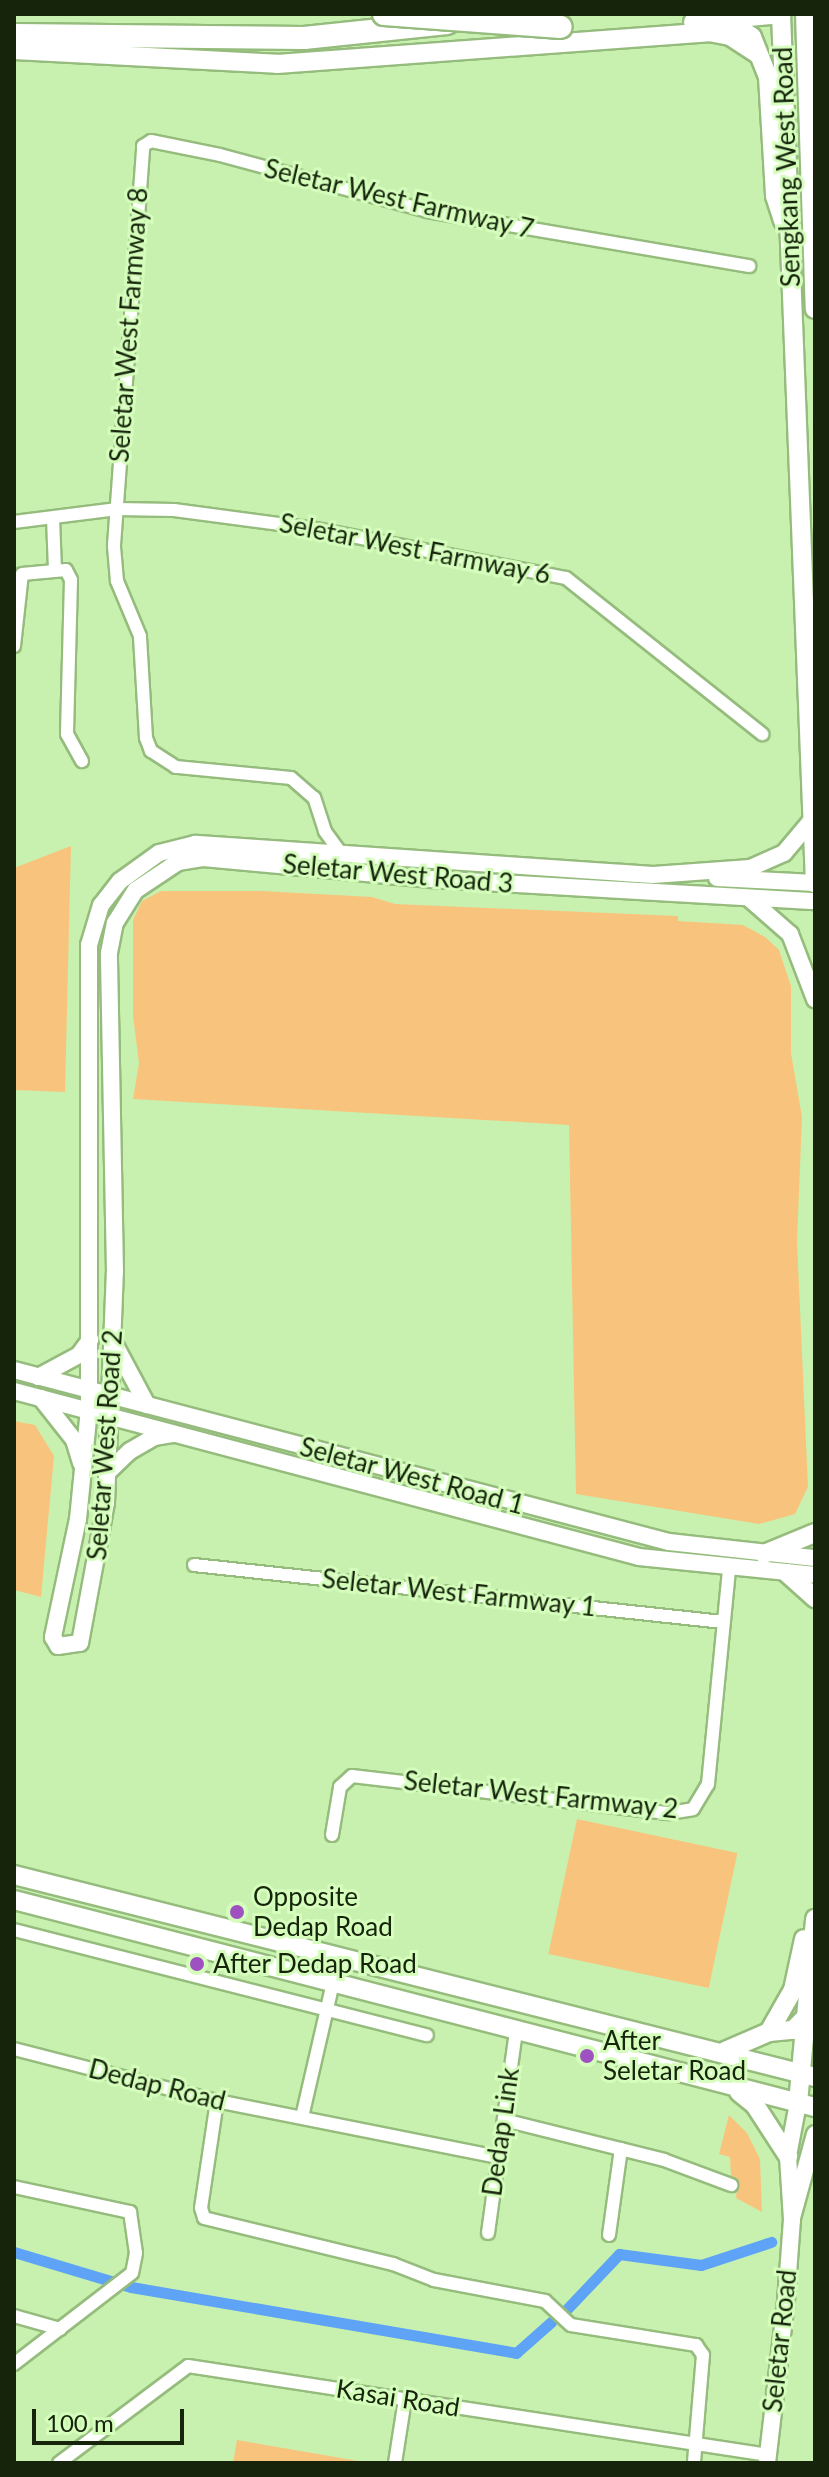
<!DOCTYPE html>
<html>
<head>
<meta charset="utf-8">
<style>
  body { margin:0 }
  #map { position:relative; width:829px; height:2477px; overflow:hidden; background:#c8f1af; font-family:Lato,sans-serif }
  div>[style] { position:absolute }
  .green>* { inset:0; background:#f8c47d; transform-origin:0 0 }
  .canal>* { height:11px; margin:-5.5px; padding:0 5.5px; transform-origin:5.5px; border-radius:5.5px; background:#5ea3f6 }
  .roads { filter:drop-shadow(2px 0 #95bc7d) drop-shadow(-2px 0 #95bc7d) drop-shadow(0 2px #95bc7d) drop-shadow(0 -2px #95bc7d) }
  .street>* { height:12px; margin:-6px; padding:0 6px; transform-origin:6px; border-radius:6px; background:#fff }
  .secondary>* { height:16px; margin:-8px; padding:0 8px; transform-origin:8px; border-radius:8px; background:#fff }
  .primary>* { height:18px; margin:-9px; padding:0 9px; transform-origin:9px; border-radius:9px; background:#fff }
  .highway>* { height:22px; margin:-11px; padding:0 11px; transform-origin:11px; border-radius:11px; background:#fff }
  .bridges { filter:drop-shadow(2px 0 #95bc7d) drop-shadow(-2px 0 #95bc7d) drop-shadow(0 2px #95bc7d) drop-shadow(0 -2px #95bc7d) }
  .highway-bridge>* { height:22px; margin:-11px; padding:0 11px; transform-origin:11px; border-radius:11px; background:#fff }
  .dots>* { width:22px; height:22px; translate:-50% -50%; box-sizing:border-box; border:4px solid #d5febc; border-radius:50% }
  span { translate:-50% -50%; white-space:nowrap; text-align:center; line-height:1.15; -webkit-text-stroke:6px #d5febc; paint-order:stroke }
  .street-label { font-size:26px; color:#15240b }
  .poi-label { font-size:26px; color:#15240b }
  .left { translate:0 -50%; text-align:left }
  .frame { position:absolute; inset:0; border:16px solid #15240b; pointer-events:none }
  .scale { position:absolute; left:32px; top:2409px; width:152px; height:36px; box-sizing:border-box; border:4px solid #15240b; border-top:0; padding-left:10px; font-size:24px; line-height:28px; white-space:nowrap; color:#15240b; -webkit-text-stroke:6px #d5febc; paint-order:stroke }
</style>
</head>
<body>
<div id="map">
  <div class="green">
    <i style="clip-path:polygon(71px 846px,65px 1092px,14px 1090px,14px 868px)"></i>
    <i style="clip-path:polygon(161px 891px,262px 891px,372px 897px,395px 904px,678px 916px,678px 921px,743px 925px,765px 937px,779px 950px,791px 986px,791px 1053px,802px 1117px,797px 1242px,808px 1487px,795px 1514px,759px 1524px,576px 1494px,569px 1125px,133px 1099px,139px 1063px,133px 1016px,133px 920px,142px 901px)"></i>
    <i style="clip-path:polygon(14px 1421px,35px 1425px,54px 1456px,41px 1597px,14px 1590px)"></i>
    <i style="left:577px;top:1819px;width:164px;height:138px;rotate:12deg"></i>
    <i style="clip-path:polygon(729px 2115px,747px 2133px,760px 2159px,762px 2212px,736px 2198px,738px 2179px,731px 2176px,730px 2157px,719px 2154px)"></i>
    <i style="clip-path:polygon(237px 2440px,370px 2463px,233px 2463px)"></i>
  </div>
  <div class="canal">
    <i style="left:14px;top:2252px;width:122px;rotate:16.7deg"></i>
    <i style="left:131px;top:2287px;width:391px;rotate:9.7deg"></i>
    <i style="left:516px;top:2353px;width:47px;rotate:-41.5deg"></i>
    <i style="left:565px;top:2311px;width:79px;rotate:-46.5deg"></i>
    <i style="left:619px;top:2254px;width:83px;rotate:7.6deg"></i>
    <i style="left:701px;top:2265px;width:74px;rotate:-18.2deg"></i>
  </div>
  <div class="roads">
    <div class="street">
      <i style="left:53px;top:518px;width:51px;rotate:87.8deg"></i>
      <i style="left:14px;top:522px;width:104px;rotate:-7.2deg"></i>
      <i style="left:117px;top:509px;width:57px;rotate:1deg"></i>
      <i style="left:174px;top:510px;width:143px;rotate:7.6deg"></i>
      <i style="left:316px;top:529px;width:255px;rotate:11.1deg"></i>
      <i style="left:566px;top:578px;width:251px;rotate:38.5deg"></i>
      <i style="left:14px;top:646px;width:72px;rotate:-83.7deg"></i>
      <i style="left:22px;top:574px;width:44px;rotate:-5.2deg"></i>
      <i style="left:66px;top:570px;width:11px;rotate:63deg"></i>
      <i style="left:71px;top:580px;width:154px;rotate:91.5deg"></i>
      <i style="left:67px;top:734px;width:31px;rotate:61deg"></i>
      <i style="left:340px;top:852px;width:26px;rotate:-126deg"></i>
      <i style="left:325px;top:831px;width:35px;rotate:-108deg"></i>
      <i style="left:314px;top:798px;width:30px;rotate:-139deg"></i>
      <i style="left:291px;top:778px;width:116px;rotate:-174.5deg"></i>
      <i style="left:176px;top:767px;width:30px;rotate:-147deg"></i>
      <i style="left:151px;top:751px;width:14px;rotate:-111deg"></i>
      <i style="left:146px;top:738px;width:102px;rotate:-93.4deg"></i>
      <i style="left:140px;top:636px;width:60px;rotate:-112.7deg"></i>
      <i style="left:117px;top:581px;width:36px;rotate:-95deg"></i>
      <i style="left:114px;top:545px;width:400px;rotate:-85.8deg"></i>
      <i style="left:143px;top:146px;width:9px;rotate:-32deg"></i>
      <i style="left:151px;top:141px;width:70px;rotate:11.5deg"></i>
      <i style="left:220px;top:155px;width:214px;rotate:15.1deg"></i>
      <i style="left:427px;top:211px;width:327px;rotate:9.7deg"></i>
      <i style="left:194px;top:1565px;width:532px;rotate:6.15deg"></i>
      <i style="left:332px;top:1835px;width:49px;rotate:-80.5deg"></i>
      <i style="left:340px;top:1787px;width:16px;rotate:-43deg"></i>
      <i style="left:352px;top:1776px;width:319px;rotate:6.7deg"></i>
      <i style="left:669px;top:1813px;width:24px;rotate:-9deg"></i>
      <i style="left:693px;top:1809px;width:29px;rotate:-59deg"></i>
      <i style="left:708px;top:1784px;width:217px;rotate:-84.4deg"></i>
      <i style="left:14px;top:1930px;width:426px;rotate:14.3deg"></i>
      <i style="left:14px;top:2049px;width:210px;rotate:14.4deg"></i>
      <i style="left:217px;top:2101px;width:287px;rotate:11.3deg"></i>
      <i style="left:217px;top:2101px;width:108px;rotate:98.5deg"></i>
      <i style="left:201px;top:2208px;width:10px;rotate:73deg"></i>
      <i style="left:204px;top:2218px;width:195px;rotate:13.7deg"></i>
      <i style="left:393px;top:2264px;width:44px;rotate:21.3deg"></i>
      <i style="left:434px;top:2280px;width:113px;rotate:10.7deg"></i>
      <i style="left:545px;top:2301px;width:35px;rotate:43deg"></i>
      <i style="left:571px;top:2325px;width:127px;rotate:9.1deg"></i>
      <i style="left:696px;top:2345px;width:12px;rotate:55deg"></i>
      <i style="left:703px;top:2355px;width:108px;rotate:94.8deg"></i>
      <i style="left:302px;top:2117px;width:138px;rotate:-77deg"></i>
      <i style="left:504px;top:2120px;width:165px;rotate:14deg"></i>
      <i style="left:664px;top:2160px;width:72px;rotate:20.5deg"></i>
      <i style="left:14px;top:2187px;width:119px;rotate:12.2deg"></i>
      <i style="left:130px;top:2212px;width:41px;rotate:81.7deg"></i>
      <i style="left:136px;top:2253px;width:20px;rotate:101deg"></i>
      <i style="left:132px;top:2273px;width:149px;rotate:142.4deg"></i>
      <i style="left:488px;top:2233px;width:203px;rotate:-82.1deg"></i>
      <i style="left:609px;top:2235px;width:87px;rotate:-82.1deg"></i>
      <i style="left:14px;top:2316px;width:48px;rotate:15.8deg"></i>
      <i style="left:59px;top:2463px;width:161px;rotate:-36.9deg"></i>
      <i style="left:188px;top:2366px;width:587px;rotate:8.72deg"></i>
      <i style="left:395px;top:2463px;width:65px;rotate:-81.1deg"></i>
    </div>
    <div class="secondary">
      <i style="left:811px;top:821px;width:42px;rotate:130.2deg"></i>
      <i style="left:784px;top:853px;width:37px;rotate:156deg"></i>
      <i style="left:750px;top:868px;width:97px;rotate:175.9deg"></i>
      <i style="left:653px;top:875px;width:459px;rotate:-176.1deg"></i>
      <i style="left:195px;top:844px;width:37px;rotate:166deg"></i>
      <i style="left:159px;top:853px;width:48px;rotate:144.3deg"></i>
      <i style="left:120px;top:881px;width:31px;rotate:128deg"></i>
      <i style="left:101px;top:905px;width:42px;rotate:106.7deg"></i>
      <i style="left:89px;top:945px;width:464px;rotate:90deg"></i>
      <i style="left:89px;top:1409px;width:111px;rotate:95.7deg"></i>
      <i style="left:78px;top:1519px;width:121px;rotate:102deg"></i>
      <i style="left:53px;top:1637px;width:10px;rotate:61deg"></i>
      <i style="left:58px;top:1646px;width:22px;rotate:-8deg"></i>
      <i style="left:80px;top:1643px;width:142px;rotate:-79.5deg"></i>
      <i style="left:106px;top:1503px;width:231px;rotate:-87.8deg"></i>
      <i style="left:115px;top:1272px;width:319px;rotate:-91.1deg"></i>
      <i style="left:109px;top:953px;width:31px;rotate:-79deg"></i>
      <i style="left:115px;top:923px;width:39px;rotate:-58deg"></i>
      <i style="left:136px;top:890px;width:50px;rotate:-33.7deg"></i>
      <i style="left:178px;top:862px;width:25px;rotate:-9deg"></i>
      <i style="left:203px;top:858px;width:229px;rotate:5.3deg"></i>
      <i style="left:431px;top:879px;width:385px;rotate:3.3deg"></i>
      <i style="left:717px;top:878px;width:98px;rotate:2.9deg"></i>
      <i style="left:751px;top:900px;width:52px;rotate:41.1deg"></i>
      <i style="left:790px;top:934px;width:70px;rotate:69deg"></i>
      <i style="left:115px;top:1345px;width:68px;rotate:61.9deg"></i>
      <i style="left:14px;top:1370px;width:677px;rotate:14.71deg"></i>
      <i style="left:669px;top:1542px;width:147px;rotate:6.3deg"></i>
      <i style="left:38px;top:1377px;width:47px;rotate:-28.2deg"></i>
      <i style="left:79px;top:1355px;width:19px;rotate:-54deg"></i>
      <i style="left:14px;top:1391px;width:647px;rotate:14.87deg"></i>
      <i style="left:639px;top:1557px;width:177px;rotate:5.8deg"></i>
      <i style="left:41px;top:1398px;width:53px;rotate:51.8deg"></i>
      <i style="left:74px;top:1440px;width:24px;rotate:73deg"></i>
      <i style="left:108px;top:1472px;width:30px;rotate:-44deg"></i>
      <i style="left:130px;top:1451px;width:28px;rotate:-30deg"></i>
      <i style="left:154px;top:1437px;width:20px;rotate:-9deg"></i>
      <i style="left:792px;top:2218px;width:87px;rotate:-74.7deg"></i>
      <i style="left:767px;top:2463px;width:163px;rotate:-83.3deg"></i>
      <i style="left:786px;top:2301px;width:81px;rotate:-85.8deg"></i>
      <i style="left:792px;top:2220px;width:64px;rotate:-93.6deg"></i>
      <i style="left:788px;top:2156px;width:54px;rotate:-79.3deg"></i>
    </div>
    <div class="primary">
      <i style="left:781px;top:14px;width:870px;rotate:87.76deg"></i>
      <i style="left:805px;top:14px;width:295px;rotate:88.1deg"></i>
      <i style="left:727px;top:20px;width:30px;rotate:34deg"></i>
      <i style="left:752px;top:37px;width:43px;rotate:68.2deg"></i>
      <i style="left:768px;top:77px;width:119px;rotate:86.6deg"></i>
      <i style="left:775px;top:196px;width:26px;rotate:72deg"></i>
      <i style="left:693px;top:22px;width:89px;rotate:-5.1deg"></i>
      <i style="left:14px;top:50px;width:263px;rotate:3deg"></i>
      <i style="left:277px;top:64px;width:433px;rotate:-4.2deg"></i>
      <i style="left:709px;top:32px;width:21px;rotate:11deg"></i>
      <i style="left:730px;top:36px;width:31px;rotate:33deg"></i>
      <i style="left:764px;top:1554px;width:55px;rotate:-22.4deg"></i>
      <i style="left:787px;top:1573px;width:38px;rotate:42deg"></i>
      <i style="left:14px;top:1875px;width:826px;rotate:14.15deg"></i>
      <i style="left:14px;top:1900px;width:827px;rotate:14.49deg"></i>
      <i style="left:769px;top:2032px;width:48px;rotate:-60.3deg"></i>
      <i style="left:793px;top:1990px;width:52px;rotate:-77.8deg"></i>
      <i style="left:725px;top:2051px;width:48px;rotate:-23.4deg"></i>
      <i style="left:769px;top:2032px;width:24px;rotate:-5deg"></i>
      <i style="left:793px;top:2030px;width:21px;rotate:-45deg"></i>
      <i style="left:739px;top:2092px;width:21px;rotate:39deg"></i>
      <i style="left:755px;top:2105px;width:61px;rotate:57.1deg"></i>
      <i style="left:798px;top:2103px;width:185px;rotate:-84.7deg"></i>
      <i style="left:809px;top:2163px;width:7px;rotate:-34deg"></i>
    </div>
    <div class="highway">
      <i style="left:14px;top:35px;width:290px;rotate:0.6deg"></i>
      <i style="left:304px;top:38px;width:144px;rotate:-6deg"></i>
    </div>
  </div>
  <div class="bridges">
    <div class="highway-bridge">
      <i style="left:384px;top:14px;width:177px;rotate:4.2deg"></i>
    </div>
  </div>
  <div class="dots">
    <i style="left:237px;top:1912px;background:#9f51c2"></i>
    <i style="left:197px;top:1964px;background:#9f51c2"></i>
    <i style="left:587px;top:2056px;background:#9f51c2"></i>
  </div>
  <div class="street-label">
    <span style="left:787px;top:167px;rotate:-92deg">Sengkang West Road</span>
    <span style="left:399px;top:199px;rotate:13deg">Seletar West Farmway 7</span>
    <span style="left:129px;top:325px;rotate:-86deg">Seletar West Farmway 8</span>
    <span style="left:415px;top:549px;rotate:11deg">Seletar West Farmway 6</span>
    <span style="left:398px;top:874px;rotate:5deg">Seletar West Road 3</span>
    <span style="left:105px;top:1445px;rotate:-86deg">Seletar West Road 2</span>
    <span style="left:412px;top:1476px;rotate:15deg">Seletar West Road 1</span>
    <span style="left:459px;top:1593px;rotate:6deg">Seletar West Farmway 1</span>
    <span style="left:541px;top:1795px;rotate:6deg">Seletar West Farmway 2</span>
    <span style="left:157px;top:2085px;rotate:14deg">Dedap Road</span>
    <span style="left:501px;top:2132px;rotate:-82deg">Dedap Link</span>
    <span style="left:780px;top:2341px;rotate:-84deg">Seletar Road</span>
    <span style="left:398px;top:2398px;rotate:9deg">Kasai Road</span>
  </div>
  <div class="poi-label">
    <span class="left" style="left:253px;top:1912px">Opposite<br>Dedap Road</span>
    <span class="left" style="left:213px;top:1964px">After Dedap Road</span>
    <span class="left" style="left:603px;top:2056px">After<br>Seletar Road</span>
  </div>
  <div class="frame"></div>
  <div class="scale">100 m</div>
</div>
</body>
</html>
